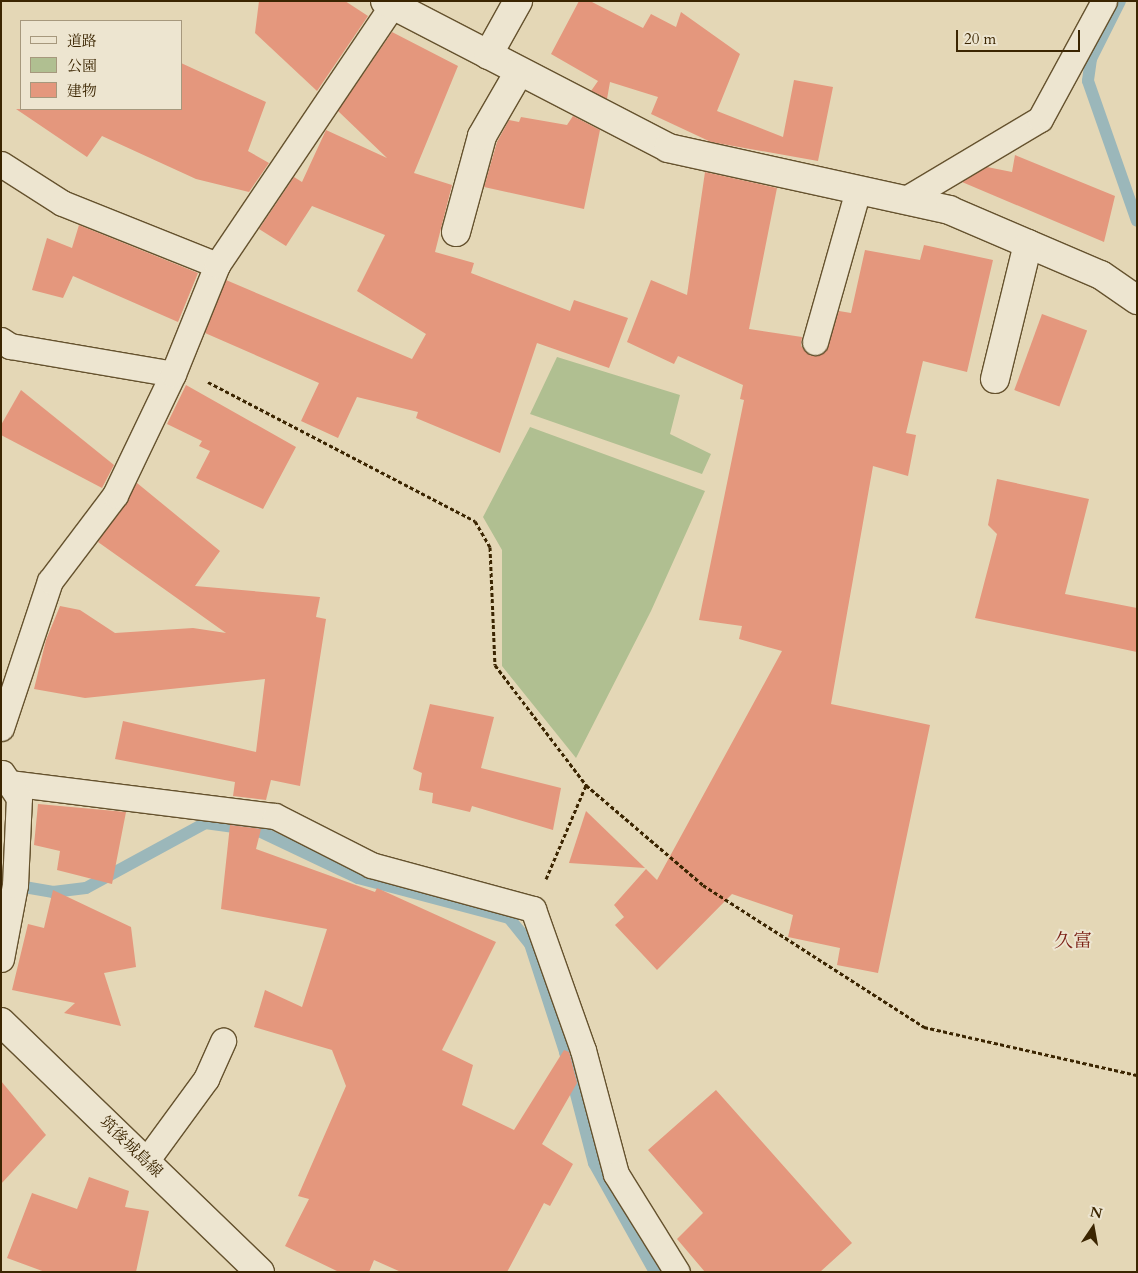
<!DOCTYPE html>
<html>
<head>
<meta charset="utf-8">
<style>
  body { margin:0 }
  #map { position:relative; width:1138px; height:1273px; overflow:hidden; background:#e4d7b6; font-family:Cardo,"Noto Serif JP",serif }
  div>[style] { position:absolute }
  .green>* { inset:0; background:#b0bf91 }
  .stream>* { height:12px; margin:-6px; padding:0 6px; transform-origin:6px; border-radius:6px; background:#9bb7ba }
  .building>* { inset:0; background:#e4977d; transform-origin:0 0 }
  .path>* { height:3px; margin-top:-1.5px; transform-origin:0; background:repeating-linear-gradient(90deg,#3b2501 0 4px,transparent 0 6.5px) }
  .roads { filter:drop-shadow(1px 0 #65522e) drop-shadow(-1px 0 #65522e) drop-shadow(0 1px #65522e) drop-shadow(0 -1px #65522e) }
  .service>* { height:25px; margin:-12.5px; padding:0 12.5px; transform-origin:12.5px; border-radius:12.5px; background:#ede5d0 }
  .minor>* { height:28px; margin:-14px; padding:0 14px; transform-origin:14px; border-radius:14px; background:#ede5d0 }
  .tertiary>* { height:28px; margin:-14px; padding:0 14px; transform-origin:14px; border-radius:14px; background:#ede5d0 }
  span { translate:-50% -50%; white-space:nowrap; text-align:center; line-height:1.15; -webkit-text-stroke:4px #ede5d0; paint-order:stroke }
  .street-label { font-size:16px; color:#3b2501 }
  .quarter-label { font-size:19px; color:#7a1f14 }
  .frame { position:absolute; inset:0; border:2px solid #3b2501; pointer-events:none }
  .legend { position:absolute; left:20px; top:20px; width:162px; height:90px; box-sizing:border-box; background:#ede5d0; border:1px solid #a6987d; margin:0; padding:6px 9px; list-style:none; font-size:15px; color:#3b2501 }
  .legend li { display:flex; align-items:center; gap:10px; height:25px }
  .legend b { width:25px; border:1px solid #a6987d }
  .north { position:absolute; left:1068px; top:1203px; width:50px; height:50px; -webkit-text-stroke:4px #ede5d0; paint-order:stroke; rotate:12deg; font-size:14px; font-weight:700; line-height:20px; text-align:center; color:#3b2501 }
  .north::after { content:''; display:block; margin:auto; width:18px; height:22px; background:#3b2501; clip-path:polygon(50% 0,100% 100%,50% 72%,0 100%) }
  .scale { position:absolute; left:956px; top:30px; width:124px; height:22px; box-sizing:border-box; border:2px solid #3b2501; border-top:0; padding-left:6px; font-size:15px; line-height:18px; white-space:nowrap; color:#3b2501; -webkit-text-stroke:4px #ede5d0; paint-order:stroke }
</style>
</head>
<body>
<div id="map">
  <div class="green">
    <i style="clip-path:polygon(557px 357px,680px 395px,670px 434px,711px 454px,702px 474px,530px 414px)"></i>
    <i style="clip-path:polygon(530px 427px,705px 491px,651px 611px,576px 758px,502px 666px,502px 550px,483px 517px)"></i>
  </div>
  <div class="stream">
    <i style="left:1120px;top:1px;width:65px;rotate:116.6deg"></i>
    <i style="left:1091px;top:59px;width:22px;rotate:98deg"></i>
    <i style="left:1088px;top:81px;width:148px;rotate:70.7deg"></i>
    <i style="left:1px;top:883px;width:53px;rotate:9.8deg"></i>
    <i style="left:53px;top:892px;width:33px;rotate:-7deg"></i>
    <i style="left:86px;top:888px;width:136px;rotate:-28.6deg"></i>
    <i style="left:205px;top:823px;width:52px;rotate:7.7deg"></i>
    <i style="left:257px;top:830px;width:112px;rotate:25.4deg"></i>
    <i style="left:358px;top:878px;width:156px;rotate:14.8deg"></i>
    <i style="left:509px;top:918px;width:33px;rotate:51deg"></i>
    <i style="left:530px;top:944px;width:114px;rotate:72deg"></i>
    <i style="left:565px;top:1052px;width:115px;rotate:75.4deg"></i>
    <i style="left:594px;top:1163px;width:125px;rotate:60.8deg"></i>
  </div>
  <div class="building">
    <i style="clip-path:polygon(259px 1px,345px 1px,368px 16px,317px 91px,255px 33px)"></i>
    <i style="clip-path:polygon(579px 1px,590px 1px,643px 28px,651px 14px,676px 27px,681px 12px,740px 54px,717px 111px,783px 137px,794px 80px,833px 87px,818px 161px,711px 142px,651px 114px,658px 97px,610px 82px,607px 99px,591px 91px,598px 81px,551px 54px)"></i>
    <i style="clip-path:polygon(392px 32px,458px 66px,414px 173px,452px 185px,435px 252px,474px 263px,471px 273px,570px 311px,574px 300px,628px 318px,609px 368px,537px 343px,500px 453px,416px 418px,418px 412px,357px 397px,338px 438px,301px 421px,319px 383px,205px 333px,226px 280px,412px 359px,426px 334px,357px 291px,385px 235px,312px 206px,286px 246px,259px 229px,294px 177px,302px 182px,326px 130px,387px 158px,338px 111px)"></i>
    <i style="clip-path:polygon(181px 63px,266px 102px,248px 151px,269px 163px,249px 192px,196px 179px,102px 136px,87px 157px,16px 109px,181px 109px)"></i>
    <i style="clip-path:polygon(573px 116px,600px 130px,584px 209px,484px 187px,497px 142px,509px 120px,519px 122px,521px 117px,567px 125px)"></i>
    <i style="clip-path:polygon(1015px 155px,1115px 196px,1104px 242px,962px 182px,987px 167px,1012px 172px)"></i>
    <i style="clip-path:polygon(705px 172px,777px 188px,749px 329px,802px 337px,801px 346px,811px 356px,825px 352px,839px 311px,851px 313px,865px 250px,920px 260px,924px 245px,993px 260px,967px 372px,923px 361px,906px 433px,916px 435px,908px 476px,873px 466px,831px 704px,930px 725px,878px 973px,837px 965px,840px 948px,788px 937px,793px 915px,732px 894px,657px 970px,615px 925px,624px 917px,614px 905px,646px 869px,657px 880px,782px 651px,739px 639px,742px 626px,699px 620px,744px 400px,740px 399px,743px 385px,678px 356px,674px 364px,627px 342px,651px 280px,687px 295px)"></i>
    <i style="clip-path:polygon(79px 225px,198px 273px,178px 322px,73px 276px,63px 298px,32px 290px,47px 238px,72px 248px)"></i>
    <i style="left:1042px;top:314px;width:48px;height:81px;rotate:20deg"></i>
    <i style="clip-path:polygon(186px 385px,296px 447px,263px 509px,196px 478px,210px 451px,199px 446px,202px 441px,167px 424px)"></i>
    <i style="clip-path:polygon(21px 390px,114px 465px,102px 488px,1px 435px,1px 425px)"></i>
    <i style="clip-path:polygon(997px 479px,1089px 499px,1065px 594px,1137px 608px,1137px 652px,975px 618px,997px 534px,988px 525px)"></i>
    <i style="clip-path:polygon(137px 483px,220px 551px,195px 586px,320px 597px,316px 617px,326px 619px,300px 786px,271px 780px,266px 800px,233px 796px,235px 782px,115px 759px,123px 721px,256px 752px,265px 679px,85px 698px,34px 689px,46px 640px,60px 606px,80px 610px,115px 633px,193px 628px,226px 633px,98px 542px)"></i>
    <i style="clip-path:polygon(430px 704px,494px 717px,481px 768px,561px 788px,553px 830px,472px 806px,470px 812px,432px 803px,433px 793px,419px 790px,422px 773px,413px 769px)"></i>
    <i style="clip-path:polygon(38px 804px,126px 812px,112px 884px,57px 870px,60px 851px,34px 845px)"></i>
    <i style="clip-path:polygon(586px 811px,645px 868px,569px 863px)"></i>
    <i style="clip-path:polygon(230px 825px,261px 829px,256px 849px,375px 892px,377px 888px,496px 942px,442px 1050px,473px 1065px,462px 1105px,514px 1130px,564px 1050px,569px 1052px,577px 1083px,542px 1144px,573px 1164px,550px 1206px,544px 1203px,507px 1272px,401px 1272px,374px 1260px,369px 1272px,339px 1272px,285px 1246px,309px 1199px,298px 1196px,346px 1086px,332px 1050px,254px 1027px,265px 990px,302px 1007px,327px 929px,221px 909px)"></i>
    <i style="clip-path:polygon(53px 890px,131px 927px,136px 967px,104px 973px,121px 1026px,64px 1013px,75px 1003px,12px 990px,28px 924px,44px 928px)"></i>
    <i style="clip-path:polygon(1px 1081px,46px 1135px,1px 1184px)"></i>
    <i style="clip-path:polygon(716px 1090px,852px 1243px,820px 1272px,705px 1272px,677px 1239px,703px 1213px,648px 1150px)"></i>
    <i style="clip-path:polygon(89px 1177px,129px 1191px,125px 1207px,149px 1211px,136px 1272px,45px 1272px,7px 1258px,32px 1193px,77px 1209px)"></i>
  </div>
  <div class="path">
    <i style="left:208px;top:382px;width:301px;rotate:27.5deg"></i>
    <i style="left:475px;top:521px;width:30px;rotate:60deg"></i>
    <i style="left:490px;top:547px;width:118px;rotate:87.6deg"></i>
    <i style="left:495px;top:665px;width:151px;rotate:52.8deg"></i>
    <i style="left:586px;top:785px;width:154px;rotate:40.5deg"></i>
    <i style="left:703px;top:885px;width:263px;rotate:32.7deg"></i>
    <i style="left:924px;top:1027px;width:218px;rotate:12.7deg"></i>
    <i style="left:546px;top:879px;width:102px;rotate:-66.9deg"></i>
  </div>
  <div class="roads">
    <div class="service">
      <i style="left:1px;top:164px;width:72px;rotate:32.6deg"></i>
      <i style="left:62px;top:203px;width:167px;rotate:21.8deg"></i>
      <i style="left:904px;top:200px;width:158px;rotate:-30.8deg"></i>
      <i style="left:1040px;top:119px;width:134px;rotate:-61.5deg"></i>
      <i style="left:1px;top:340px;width:11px;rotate:34deg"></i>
      <i style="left:10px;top:346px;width:165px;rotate:9.7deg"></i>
      <i style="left:815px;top:342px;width:158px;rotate:-74.2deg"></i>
      <i style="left:1px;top:728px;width:155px;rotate:-71.6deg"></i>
      <i style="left:50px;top:581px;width:108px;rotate:-52.9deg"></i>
      <i style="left:115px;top:495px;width:134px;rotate:-64.4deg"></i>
      <i style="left:173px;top:374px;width:118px;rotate:-68deg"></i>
      <i style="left:217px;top:265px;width:313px;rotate:-56deg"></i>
      <i style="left:9px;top:783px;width:268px;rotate:7.1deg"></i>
      <i style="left:275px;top:816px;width:108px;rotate:27deg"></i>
      <i style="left:371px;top:865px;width:168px;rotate:15.2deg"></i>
      <i style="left:533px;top:909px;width:150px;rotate:70.5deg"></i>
      <i style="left:583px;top:1050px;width:128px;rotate:75.1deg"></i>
      <i style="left:616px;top:1174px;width:115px;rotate:58.1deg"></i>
      <i style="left:1px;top:959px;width:75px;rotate:-79.3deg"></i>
      <i style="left:15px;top:885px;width:87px;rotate:-87.4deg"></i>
      <i style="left:19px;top:798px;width:30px;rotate:-124deg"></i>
      <i style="left:146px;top:1161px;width:102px;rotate:-53.8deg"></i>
      <i style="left:206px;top:1079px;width:42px;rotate:-65.9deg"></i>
    </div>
    <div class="minor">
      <i style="left:385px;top:1px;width:319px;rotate:27.4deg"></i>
      <i style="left:668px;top:148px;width:288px;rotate:12.4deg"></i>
      <i style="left:949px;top:210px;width:165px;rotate:23.2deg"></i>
      <i style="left:1101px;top:275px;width:44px;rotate:34.8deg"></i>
      <i style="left:488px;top:55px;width:62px;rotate:-60.9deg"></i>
      <i style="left:456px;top:232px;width:99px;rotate:-74.8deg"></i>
      <i style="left:482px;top:136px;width:74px;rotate:-60deg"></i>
      <i style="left:995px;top:379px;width:139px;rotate:-76.3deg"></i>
    </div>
    <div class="tertiary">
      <i style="left:1px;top:1022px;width:360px;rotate:44deg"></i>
    </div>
  </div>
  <div class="street-label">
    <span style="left:131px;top:1147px;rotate:44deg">筑後城島線</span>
  </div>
  <div class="quarter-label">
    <span style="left:1073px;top:942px">久富</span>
  </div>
  <div class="frame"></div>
  <ul class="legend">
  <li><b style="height:6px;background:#ede5d0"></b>道路</li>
  <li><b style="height:14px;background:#b0bf91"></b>公園</li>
  <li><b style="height:14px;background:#e4977d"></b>建物</li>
  </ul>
  <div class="north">N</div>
  <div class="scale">20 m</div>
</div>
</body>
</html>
